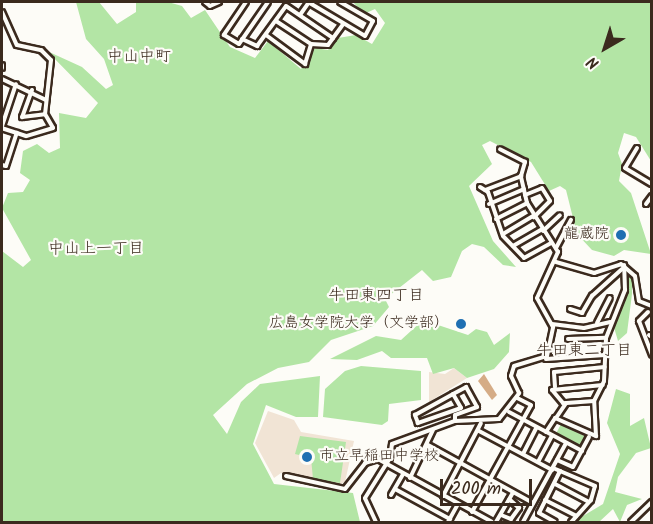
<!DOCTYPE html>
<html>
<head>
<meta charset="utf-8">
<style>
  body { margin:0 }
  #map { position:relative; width:653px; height:524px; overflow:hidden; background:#fdfcf7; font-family:Kalam,"Klee One",sans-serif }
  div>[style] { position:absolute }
  .built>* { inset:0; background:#f1e4d5 }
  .green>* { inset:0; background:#b3e5a5; transform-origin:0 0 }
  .building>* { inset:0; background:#d5ac86 }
  .roads { filter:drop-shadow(2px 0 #3b2a1e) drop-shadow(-2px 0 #3b2a1e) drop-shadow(0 2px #3b2a1e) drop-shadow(0 -2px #3b2a1e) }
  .minor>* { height:4px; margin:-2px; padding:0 2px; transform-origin:2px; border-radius:2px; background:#fdfcf7 }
  .dots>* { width:16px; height:16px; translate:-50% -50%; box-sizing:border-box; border:3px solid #fdfcf7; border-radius:50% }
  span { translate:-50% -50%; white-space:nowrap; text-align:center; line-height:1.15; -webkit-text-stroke:4.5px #fdfcf7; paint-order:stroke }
  .poi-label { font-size:15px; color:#3b2a1e }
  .right { translate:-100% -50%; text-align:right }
  .left { translate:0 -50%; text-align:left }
  .neighbourhood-label { font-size:16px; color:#3b2a1e }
  .frame { position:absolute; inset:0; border:3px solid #3b2a1e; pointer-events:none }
  .north { position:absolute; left:575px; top:18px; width:60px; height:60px; -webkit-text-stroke:4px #fdfcf7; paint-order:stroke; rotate:219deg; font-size:16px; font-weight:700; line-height:24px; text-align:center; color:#3b2a1e }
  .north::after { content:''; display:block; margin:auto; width:21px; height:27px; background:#3b2a1e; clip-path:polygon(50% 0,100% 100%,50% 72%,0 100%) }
  .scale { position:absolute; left:440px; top:479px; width:92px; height:27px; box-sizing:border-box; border:3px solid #3b2a1e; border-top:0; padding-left:8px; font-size:18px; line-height:21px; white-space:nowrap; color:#3b2a1e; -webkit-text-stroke:4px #fdfcf7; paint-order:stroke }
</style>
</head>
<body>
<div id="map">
  <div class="built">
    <i style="clip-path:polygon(454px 368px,467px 378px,429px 402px,429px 372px,445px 374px)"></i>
    <i style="clip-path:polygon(268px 411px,294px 420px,301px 432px,354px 441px,345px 482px,337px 486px,281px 473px,274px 478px,255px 443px)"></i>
  </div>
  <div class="green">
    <i style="clip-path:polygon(76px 2px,99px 2px,117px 24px,136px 12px,136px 2px,168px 2px,182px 6px,191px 18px,205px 10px,230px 47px,255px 58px,268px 41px,301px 69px,315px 48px,328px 50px,338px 38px,356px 35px,372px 44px,385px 23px,375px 9px,364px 14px,353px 2px,651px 2px,651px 161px,636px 137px,624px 133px,618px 153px,622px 164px,619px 181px,631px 193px,651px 254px,624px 250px,614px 256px,592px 250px,577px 234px,566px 190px,560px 186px,549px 191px,531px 162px,490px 141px,482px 145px,492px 164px,469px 186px,493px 241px,516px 267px,503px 265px,484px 247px,472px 244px,462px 251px,451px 277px,433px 281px,422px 270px,385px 299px,389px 307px,373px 326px,331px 340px,309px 362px,278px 368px,247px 384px,213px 415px,227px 434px,241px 402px,260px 384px,320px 376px,318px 417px,296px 417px,266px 405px,253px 444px,274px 484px,353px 493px,360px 522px,2px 522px,2px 251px,23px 267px,31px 260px,2px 208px,8px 193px,23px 192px,30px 180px,20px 173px,23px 151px,37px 144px,49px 153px,60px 148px,59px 113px,86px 118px,98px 103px,47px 51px,82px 67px,106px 89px,113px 85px,104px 59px,86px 39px)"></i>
    <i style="clip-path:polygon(626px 270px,632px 278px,632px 294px,627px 333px,618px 341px,613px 324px,628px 286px)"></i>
    <i style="clip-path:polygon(423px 320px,468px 335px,476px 329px,487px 332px,494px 345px,510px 333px,509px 352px,494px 369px,467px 378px,454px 368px,433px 374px,427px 358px,391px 358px,382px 351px,357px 360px,330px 359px,376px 336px,401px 340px)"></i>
    <i style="clip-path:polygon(361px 366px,421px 371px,421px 400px,389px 404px,388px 421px,382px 425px,323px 417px,325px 389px,345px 371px)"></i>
    <i style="clip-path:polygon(616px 389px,630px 394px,630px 426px,644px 418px,651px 448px,636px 453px,618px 477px,615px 492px,642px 499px,627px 505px,620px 522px,613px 509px,599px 522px,573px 522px,603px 504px,620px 454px,607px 423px)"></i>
    <i style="left:561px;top:424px;width:28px;height:13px;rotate:27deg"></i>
    <i style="clip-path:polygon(300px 436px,346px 442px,340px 483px,313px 479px,311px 458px,295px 454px)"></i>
  </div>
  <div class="building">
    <i style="clip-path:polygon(484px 374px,497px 395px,492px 400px,478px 381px)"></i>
  </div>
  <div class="roads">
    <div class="minor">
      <i style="left:205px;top:2px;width:6px;rotate:39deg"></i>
      <i style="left:210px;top:6px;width:10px;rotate:-24deg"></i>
      <i style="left:246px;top:2px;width:40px;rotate:124deg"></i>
      <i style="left:224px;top:35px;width:17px;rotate:31deg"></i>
      <i style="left:239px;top:44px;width:51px;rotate:-55.4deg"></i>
      <i style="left:308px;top:2px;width:66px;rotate:30.8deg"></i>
      <i style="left:365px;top:36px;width:17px;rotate:-62deg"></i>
      <i style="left:373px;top:21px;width:38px;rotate:-150deg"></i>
      <i style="left:2px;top:12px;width:36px;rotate:66deg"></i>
      <i style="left:17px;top:45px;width:25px;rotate:12deg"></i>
      <i style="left:41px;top:50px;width:14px;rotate:45deg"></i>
      <i style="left:51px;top:60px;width:54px;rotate:96.3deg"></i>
      <i style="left:45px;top:114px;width:16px;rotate:60deg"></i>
      <i style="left:53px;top:128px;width:28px;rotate:163deg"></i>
      <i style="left:26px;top:136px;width:25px;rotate:-162deg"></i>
      <i style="left:300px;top:15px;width:16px;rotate:-55deg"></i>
      <i style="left:276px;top:21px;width:42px;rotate:33.3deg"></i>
      <i style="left:266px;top:35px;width:49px;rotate:36.6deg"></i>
      <i style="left:305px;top:64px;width:21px;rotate:-73deg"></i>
      <i style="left:311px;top:44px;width:17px;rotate:3deg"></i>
      <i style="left:328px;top:45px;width:26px;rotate:-54deg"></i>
      <i style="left:242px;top:39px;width:17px;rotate:25deg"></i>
      <i style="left:257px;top:46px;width:49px;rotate:-54.1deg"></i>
      <i style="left:286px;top:6px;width:57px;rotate:34.2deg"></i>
      <i style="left:2px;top:65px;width:3px;rotate:90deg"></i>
      <i style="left:2px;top:79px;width:49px;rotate:25.5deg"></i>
      <i style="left:32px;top:90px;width:29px;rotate:110deg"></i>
      <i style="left:22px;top:117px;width:23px;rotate:-7deg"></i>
      <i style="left:2px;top:126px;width:44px;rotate:-71.6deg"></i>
      <i style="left:637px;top:148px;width:23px;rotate:121deg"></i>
      <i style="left:625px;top:168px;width:31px;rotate:31deg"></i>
      <i style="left:2px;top:165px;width:4px;rotate:14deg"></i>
      <i style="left:6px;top:166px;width:35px;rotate:-72deg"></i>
      <i style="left:480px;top:187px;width:9px;rotate:32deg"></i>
      <i style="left:488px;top:192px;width:46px;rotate:71.2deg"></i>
      <i style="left:503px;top:236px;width:30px;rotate:46deg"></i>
      <i style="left:524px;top:258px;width:31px;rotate:-29deg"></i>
      <i style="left:485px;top:190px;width:39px;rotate:-21deg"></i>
      <i style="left:525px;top:195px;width:18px;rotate:-22deg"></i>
      <i style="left:542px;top:188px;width:15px;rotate:58deg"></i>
      <i style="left:550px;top:201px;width:23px;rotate:135deg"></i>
      <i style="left:489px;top:204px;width:38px;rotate:-23deg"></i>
      <i style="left:646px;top:204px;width:10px;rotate:-53deg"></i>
      <i style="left:496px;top:219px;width:35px;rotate:-27deg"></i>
      <i style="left:543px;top:231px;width:23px;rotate:-43deg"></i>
      <i style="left:503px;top:234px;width:35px;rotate:-31deg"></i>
      <i style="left:513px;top:246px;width:34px;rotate:-30deg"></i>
      <i style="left:556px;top:248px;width:32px;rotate:-62deg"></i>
      <i style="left:556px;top:262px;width:40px;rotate:16deg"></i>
      <i style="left:594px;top:273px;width:28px;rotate:-18deg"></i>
      <i style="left:621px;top:264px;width:18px;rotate:41deg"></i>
      <i style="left:635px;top:276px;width:25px;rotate:81deg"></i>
      <i style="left:639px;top:301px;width:14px;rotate:21deg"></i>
      <i style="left:570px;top:309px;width:13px;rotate:18deg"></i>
      <i style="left:582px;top:313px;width:20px;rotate:-60deg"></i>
      <i style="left:592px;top:296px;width:40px;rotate:-42deg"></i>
      <i style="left:648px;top:312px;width:13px;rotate:135deg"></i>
      <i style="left:639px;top:321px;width:36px;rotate:69deg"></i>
      <i style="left:597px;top:323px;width:28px;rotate:-63deg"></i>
      <i style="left:552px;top:324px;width:32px;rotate:7deg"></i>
      <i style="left:584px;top:328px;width:27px;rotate:-13deg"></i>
      <i style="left:649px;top:335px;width:4px;rotate:34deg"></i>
      <i style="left:568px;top:339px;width:38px;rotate:-2deg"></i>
      <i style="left:546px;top:359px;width:59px;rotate:-3.9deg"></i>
      <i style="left:555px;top:387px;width:15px;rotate:-94deg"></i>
      <i style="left:554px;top:372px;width:51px;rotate:-5.6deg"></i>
      <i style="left:453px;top:394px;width:16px;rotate:60deg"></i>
      <i style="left:461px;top:408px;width:46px;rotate:160.8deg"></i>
      <i style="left:418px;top:423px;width:9px;rotate:-111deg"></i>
      <i style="left:415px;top:415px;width:43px;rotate:-28.9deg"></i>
      <i style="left:453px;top:394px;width:15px;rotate:-28deg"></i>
      <i style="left:466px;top:387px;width:23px;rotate:61deg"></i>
      <i style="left:477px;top:407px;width:23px;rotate:160deg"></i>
      <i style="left:455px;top:415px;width:6px;rotate:90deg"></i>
      <i style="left:594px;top:401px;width:31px;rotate:176deg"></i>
      <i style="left:563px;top:403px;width:17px;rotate:-130deg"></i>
      <i style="left:552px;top:390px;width:51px;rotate:-5.6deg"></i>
      <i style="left:509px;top:412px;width:83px;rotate:28.1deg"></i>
      <i style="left:556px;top:418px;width:18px;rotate:-56deg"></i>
      <i style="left:479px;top:431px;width:83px;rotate:28.1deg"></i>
      <i style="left:546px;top:432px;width:17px;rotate:-57deg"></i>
      <i style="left:555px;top:418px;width:45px;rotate:23.7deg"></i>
      <i style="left:596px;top:436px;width:35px;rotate:-93deg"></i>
      <i style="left:594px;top:401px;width:22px;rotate:-63deg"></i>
      <i style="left:604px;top:381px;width:43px;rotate:-87.3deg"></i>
      <i style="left:606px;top:338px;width:52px;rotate:-68.4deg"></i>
      <i style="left:625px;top:290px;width:25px;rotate:-92deg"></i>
      <i style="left:428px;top:445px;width:120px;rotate:28.9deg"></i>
      <i style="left:523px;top:454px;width:30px;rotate:-63deg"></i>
      <i style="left:557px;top:460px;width:17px;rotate:24deg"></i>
      <i style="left:573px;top:467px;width:34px;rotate:-62deg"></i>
      <i style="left:538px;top:462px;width:30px;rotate:-62deg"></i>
      <i style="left:553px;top:468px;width:8px;rotate:23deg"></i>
      <i style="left:560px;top:471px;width:47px;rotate:116.6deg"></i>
      <i style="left:539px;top:513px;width:18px;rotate:29deg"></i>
      <i style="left:560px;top:471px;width:38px;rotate:23deg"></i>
      <i style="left:595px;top:486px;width:15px;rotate:106deg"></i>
      <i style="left:591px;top:500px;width:30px;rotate:132deg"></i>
      <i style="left:286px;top:476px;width:60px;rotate:12.4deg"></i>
      <i style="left:345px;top:489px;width:33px;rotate:-52deg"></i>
      <i style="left:365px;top:463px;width:14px;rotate:-17deg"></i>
      <i style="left:378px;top:459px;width:130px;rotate:28.9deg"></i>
      <i style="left:410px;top:478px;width:53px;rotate:-64.4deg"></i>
      <i style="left:555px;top:484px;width:38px;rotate:28deg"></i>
      <i style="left:395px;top:489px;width:63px;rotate:28.6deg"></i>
      <i style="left:391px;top:495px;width:24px;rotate:-60deg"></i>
      <i style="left:443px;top:496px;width:82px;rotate:-62.5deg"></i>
      <i style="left:545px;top:500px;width:35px;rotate:27deg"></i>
      <i style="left:472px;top:512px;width:122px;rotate:-61.1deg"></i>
      <i style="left:531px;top:405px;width:16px;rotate:-153deg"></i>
      <i style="left:501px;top:515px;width:11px;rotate:22deg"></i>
      <i style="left:511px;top:519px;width:14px;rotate:-54deg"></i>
      <i style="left:519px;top:508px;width:13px;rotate:-138deg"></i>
      <i style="left:376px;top:522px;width:26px;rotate:-115deg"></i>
      <i style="left:365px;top:498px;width:47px;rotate:-58deg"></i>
      <i style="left:390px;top:458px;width:14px;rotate:-82deg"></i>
      <i style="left:392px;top:444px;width:67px;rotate:-20.1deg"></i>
      <i style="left:455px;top:421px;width:44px;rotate:-2.6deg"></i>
      <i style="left:499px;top:419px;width:33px;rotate:-52deg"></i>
      <i style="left:519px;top:393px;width:19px;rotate:-115deg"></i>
      <i style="left:511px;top:376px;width:10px;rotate:-73deg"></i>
      <i style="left:514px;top:366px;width:34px;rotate:-17deg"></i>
      <i style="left:547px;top:356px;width:30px;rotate:-78deg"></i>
      <i style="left:553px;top:327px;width:33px;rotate:-119deg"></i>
      <i style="left:537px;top:298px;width:51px;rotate:-65.5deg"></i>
      <i style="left:558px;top:252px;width:58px;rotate:-122.3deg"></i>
      <i style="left:527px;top:203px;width:28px;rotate:-103deg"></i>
      <i style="left:521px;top:176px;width:15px;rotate:-74deg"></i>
      <i style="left:525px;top:162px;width:28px;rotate:-153deg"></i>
      <i style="left:448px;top:522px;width:21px;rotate:-61deg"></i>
      <i style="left:496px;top:522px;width:34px;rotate:-60deg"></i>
      <i style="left:523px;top:522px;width:90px;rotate:-61.4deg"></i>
      <i style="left:631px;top:522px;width:29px;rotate:-44deg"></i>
    </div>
  </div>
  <div class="dots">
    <i style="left:621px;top:235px;background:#1f6fb2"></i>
    <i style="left:461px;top:324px;background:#1f6fb2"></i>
    <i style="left:307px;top:457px;background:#1f6fb2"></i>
  </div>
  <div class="poi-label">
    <span class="right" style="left:609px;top:235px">龍蔵院</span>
    <span class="right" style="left:449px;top:324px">広島女学院大学（文学部）</span>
    <span class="left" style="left:319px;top:457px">市立早稲田中学校</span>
  </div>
  <div class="neighbourhood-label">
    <span style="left:139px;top:57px">中山中町</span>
    <span style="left:96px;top:249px">中山上一丁目</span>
    <span style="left:376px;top:296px">牛田東四丁目</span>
    <span style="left:584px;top:351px">牛田東二丁目</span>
  </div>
  <div class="frame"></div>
  <div class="north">N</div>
  <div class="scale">200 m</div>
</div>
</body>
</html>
